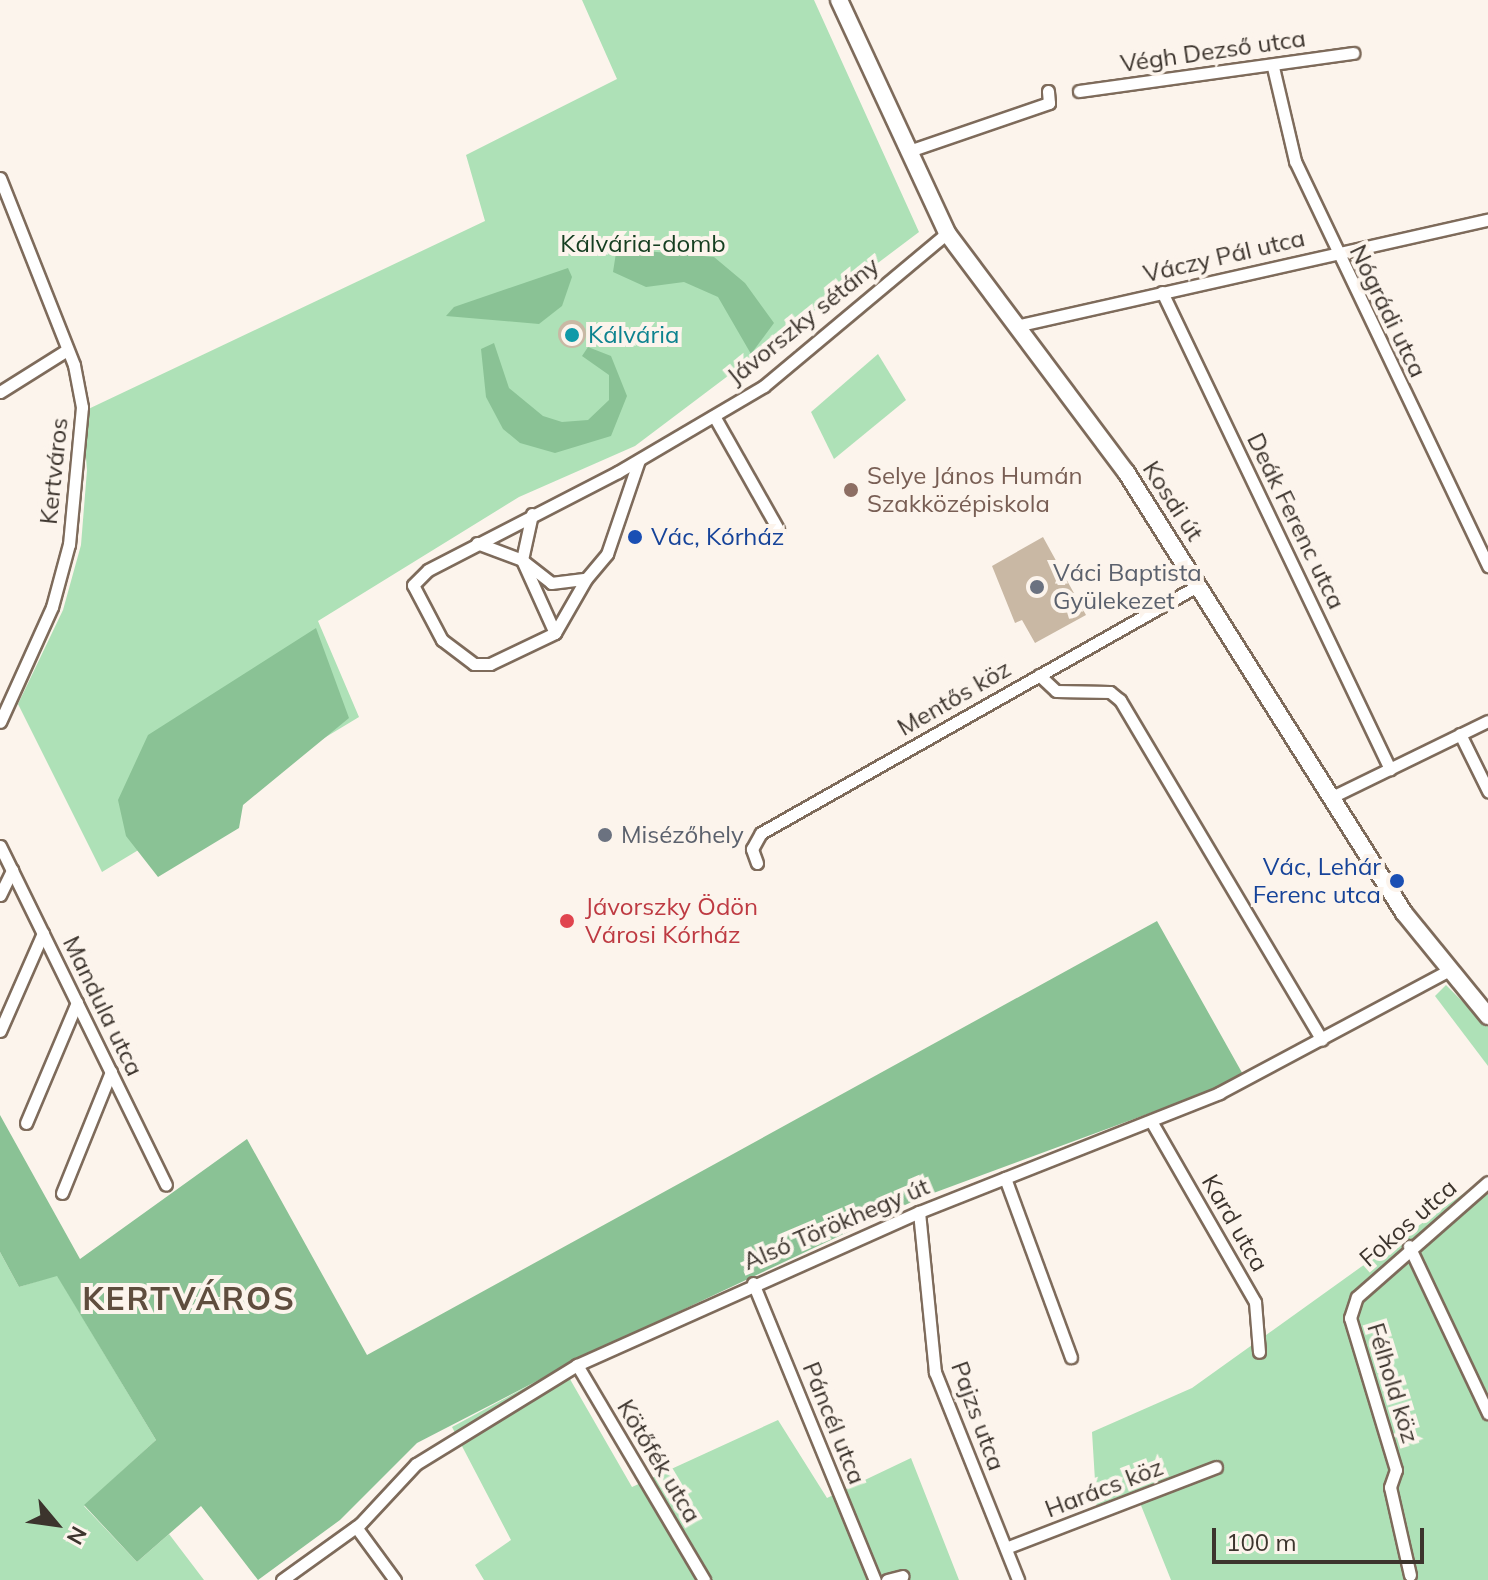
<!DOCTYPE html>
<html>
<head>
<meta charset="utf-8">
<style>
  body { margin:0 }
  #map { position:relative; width:1488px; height:1580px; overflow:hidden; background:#fcf4ec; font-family:Mulish,sans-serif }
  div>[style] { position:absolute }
  .green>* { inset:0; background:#aee1b7 }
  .forest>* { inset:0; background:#8ac295 }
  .building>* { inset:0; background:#c9b8a4 }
  .round { border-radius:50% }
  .roads { filter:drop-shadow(2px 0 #7e6b5b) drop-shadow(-2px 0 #7e6b5b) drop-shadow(0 2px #7e6b5b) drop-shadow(0 -2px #7e6b5b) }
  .street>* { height:11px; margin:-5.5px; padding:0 5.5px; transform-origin:5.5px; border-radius:5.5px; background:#fff }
  .secondary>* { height:16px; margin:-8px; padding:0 8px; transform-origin:8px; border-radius:8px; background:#fff }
  .dots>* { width:22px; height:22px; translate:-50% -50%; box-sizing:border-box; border:4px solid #fcf4ec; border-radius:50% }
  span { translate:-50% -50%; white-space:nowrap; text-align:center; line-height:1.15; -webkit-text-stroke:8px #fcf4ec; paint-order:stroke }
  .street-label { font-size:24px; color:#3c342d }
  .park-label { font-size:24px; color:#153e20 }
  .culture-label { font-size:24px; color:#0d838f }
  .left { translate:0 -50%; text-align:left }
  .education-label { font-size:24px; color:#785e54 }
  .transit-label { font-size:24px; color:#164399 }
  .right { translate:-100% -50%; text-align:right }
  .worship-label { font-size:24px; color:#5b616d }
  .health-label { font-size:24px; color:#be3a42 }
  .district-label { font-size:32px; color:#5f4d3e; font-weight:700; letter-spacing:2px }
  .north { position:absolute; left:16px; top:1484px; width:80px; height:80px; -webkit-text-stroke:6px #fcf4ec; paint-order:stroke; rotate:119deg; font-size:22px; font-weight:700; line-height:32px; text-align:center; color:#3c342d }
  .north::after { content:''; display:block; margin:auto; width:28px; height:36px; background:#3c342d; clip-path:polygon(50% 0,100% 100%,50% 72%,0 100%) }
  .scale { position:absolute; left:1212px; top:1528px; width:212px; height:36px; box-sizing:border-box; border:4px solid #3c342d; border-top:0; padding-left:10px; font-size:24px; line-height:28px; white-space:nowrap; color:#3c342d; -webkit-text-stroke:6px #fcf4ec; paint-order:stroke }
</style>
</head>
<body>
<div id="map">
  <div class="green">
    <i style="clip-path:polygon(582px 0,814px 0,919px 232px,635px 446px,519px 497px,318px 621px,359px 717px,102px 872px,18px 704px,63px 610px,81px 545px,87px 470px,82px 412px,485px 221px,466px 155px,617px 79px)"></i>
    <i style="clip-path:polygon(878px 354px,906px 400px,834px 459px,811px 412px)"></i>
    <i style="clip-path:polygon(1446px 985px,1488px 1027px,1488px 1066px,1435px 996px)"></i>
    <i style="clip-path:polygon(1488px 1176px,1488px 1580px,1171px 1580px,1136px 1493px,1097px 1513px,1092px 1432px,1192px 1388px)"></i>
    <i style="clip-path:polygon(0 1252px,19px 1287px,57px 1275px,156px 1440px,84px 1506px,137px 1562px,169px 1534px,204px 1580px,0 1580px)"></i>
    <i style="clip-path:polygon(563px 1367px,632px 1487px,778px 1420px,827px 1498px,911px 1458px,959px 1580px,484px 1580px,475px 1565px,511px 1540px,452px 1427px)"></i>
  </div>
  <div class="forest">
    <i style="clip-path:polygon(618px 240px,634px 250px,714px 257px,745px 283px,774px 323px,751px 354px,718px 297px,684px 282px,646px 287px,613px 272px)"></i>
    <i style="clip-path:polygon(568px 268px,572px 277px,562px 306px,539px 324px,446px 316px,454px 307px)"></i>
    <i style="clip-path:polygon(494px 343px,509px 388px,543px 416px,562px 422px,588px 420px,609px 400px,609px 375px,582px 356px,588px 347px,611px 356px,627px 396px,611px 436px,555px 453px,520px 443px,503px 429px,486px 397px,481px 349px)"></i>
    <i style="clip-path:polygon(316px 628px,349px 718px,243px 805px,239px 828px,158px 877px,126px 836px,118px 800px,148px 735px)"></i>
    <i style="clip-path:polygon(1157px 921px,1245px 1078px,920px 1198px,593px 1352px,417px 1443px,340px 1520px,258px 1580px,201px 1506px,137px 1562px,84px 1505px,156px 1440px,57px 1276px,19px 1287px,0 1252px,0 1115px,80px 1259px,247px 1139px,367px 1355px)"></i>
  </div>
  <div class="building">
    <i class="round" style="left:558px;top:320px;width:28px;height:28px"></i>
    <i style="clip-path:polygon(1043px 537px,1086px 615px,1035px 643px,1022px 620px,1015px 623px,992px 566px)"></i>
  </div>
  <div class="roads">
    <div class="street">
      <i style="left:1273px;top:67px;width:97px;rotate:76.8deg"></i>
      <i style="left:1295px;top:161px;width:449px;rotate:64.5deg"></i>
      <i style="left:1079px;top:91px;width:277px;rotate:-7.9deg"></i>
      <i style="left:909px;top:151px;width:148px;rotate:-18.9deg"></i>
      <i style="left:1049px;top:103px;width:12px;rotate:-95deg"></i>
      <i style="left:0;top:178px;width:201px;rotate:68.4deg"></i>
      <i style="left:74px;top:365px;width:43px;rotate:79.2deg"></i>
      <i style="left:82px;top:407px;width:138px;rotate:95.4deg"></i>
      <i style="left:69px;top:544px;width:65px;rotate:105.1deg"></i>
      <i style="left:52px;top:607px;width:126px;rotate:114.3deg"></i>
      <i style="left:1162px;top:292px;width:529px;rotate:64.45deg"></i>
      <i style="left:1016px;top:326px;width:484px;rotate:-12.7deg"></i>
      <i style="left:0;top:392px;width:79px;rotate:-32.1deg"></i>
      <i style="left:714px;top:416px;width:130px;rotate:60.5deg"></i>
      <i style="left:532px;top:514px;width:47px;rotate:102.3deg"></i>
      <i style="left:522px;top:560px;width:37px;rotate:38deg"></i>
      <i style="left:551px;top:583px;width:35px;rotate:-7deg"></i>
      <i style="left:586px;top:579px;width:33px;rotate:-50deg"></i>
      <i style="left:607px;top:554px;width:99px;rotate:-71.2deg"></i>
      <i style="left:477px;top:543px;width:48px;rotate:20.7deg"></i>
      <i style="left:522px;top:560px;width:80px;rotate:65.7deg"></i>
      <i style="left:586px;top:579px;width:62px;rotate:119.9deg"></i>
      <i style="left:555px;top:633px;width:72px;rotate:154.5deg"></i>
      <i style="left:490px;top:664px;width:16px;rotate:180deg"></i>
      <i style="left:474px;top:664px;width:40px;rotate:-143deg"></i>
      <i style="left:442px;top:640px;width:62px;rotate:-117.8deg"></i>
      <i style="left:413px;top:585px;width:21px;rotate:-45deg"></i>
      <i style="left:428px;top:570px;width:214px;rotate:-27.3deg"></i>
      <i style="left:618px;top:472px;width:169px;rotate:-30.5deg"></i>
      <i style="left:764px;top:386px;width:239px;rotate:-39.9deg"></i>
      <i style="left:1039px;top:675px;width:23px;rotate:43deg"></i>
      <i style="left:1056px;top:691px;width:54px;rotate:1.1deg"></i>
      <i style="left:1110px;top:692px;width:13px;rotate:39deg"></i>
      <i style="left:1120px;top:700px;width:395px;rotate:59.3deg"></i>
      <i style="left:1460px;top:734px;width:64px;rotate:63.8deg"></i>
      <i style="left:1334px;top:796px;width:171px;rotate:-26deg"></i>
      <i style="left:0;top:846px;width:377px;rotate:63.9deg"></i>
      <i style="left:757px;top:863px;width:15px;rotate:-110deg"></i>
      <i style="left:752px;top:849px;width:18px;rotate:-61deg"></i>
      <i style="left:761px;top:833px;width:503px;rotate:-29.52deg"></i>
      <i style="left:0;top:895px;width:28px;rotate:-64deg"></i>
      <i style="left:0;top:1031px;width:107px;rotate:-66.3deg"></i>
      <i style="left:1151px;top:1121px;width:209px;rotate:60.1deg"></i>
      <i style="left:1255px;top:1302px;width:50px;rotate:85.4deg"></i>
      <i style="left:26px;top:1123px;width:131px;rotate:-67.1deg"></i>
      <i style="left:1005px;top:1178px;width:191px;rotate:69.8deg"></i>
      <i style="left:62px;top:1193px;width:131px;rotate:-68deg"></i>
      <i style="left:919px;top:1212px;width:161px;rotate:84.3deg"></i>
      <i style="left:935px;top:1372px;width:224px;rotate:68.2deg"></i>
      <i style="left:1409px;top:1246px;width:185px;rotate:64.7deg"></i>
      <i style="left:753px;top:1283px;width:321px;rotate:67.7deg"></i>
      <i style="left:577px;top:1365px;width:250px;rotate:59.4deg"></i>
      <i style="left:356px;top:1527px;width:66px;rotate:53.7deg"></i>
      <i style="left:1006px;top:1548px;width:225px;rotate:-21.1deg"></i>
      <i style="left:1410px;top:1575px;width:90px;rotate:-102.8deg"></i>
      <i style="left:1390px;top:1487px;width:18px;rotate:-71deg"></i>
      <i style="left:1396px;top:1470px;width:159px;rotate:-106.8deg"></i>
      <i style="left:1350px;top:1318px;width:22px;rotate:-72deg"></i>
      <i style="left:1357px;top:1297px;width:174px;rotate:-41.3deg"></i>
      <i style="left:282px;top:1580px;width:96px;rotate:-35.7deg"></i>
      <i style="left:360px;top:1524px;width:82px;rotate:-47deg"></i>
      <i style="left:416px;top:1464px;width:189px;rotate:-31.6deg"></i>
      <i style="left:577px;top:1365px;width:375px;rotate:-24.1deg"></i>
      <i style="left:919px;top:1212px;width:323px;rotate:-21.6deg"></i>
      <i style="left:1219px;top:1093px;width:257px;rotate:-28.1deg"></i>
      <i style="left:887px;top:1580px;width:16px;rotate:-14deg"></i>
    </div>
    <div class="secondary">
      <i style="left:839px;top:0;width:257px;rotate:65.1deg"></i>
      <i style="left:947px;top:233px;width:299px;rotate:53.2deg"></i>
      <i style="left:1126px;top:472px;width:521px;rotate:57.77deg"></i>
      <i style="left:1404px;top:913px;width:133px;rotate:50.8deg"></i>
    </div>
  </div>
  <div class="dots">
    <i style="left:572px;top:335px;background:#0f9aa8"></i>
    <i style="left:851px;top:490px;background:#8d6e63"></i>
    <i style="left:635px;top:537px;background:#1a4fb4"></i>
    <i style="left:1037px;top:587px;background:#6b7280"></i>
    <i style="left:605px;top:835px;background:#6b7280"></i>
    <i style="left:1397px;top:881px;background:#1a4fb4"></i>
    <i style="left:567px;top:921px;background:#e0444e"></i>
  </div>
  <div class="street-label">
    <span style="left:1213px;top:51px;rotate:-8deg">Végh Dezső utca</span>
    <span style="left:1224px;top:256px;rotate:-13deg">Váczy Pál utca</span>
    <span style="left:1388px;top:311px;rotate:64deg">Nógrádi utca</span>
    <span style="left:803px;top:321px;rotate:-39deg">Jávorszky sétány</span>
    <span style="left:54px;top:471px;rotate:-84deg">Kertváros</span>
    <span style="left:1173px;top:501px;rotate:57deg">Kosdi út</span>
    <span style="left:1296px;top:521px;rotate:64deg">Deák Ferenc utca</span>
    <span style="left:954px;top:698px;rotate:-30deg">Mentős köz</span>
    <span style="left:103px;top:1006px;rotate:64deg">Mandula utca</span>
    <span style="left:1235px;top:1223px;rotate:60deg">Kard utca</span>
    <span style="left:1408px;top:1223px;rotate:-41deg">Fokos utca</span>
    <span style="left:836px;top:1224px;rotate:-23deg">Alsó Törökhegy út</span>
    <span style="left:1393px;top:1383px;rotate:73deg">Félhold köz</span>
    <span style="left:978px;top:1416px;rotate:70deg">Pajzs utca</span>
    <span style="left:834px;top:1423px;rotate:68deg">Páncél utca</span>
    <span style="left:659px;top:1461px;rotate:59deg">Kötőfék utca</span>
    <span style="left:1104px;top:1488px;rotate:-21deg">Harács köz</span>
  </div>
  <div class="park-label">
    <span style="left:643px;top:244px">Kálvária-domb</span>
  </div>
  <div class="culture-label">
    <span class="left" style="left:588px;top:335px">Kálvária</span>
  </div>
  <div class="education-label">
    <span class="left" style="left:867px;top:490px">Selye János Humán<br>Szakközépiskola</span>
  </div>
  <div class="transit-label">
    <span class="left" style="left:651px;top:537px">Vác, Kórház</span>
    <span class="right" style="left:1381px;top:881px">Vác, Lehár<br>Ferenc utca</span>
  </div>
  <div class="worship-label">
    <span class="left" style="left:1053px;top:587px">Váci Baptista<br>Gyülekezet</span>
    <span class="left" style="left:621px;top:835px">Misézőhely</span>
  </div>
  <div class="health-label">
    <span class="left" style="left:585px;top:921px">Jávorszky Ödön<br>Városi Kórház</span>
  </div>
  <div class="district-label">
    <span style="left:189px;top:1298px">KERTVÁROS</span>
  </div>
  <div class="north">N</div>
  <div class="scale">100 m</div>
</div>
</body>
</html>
